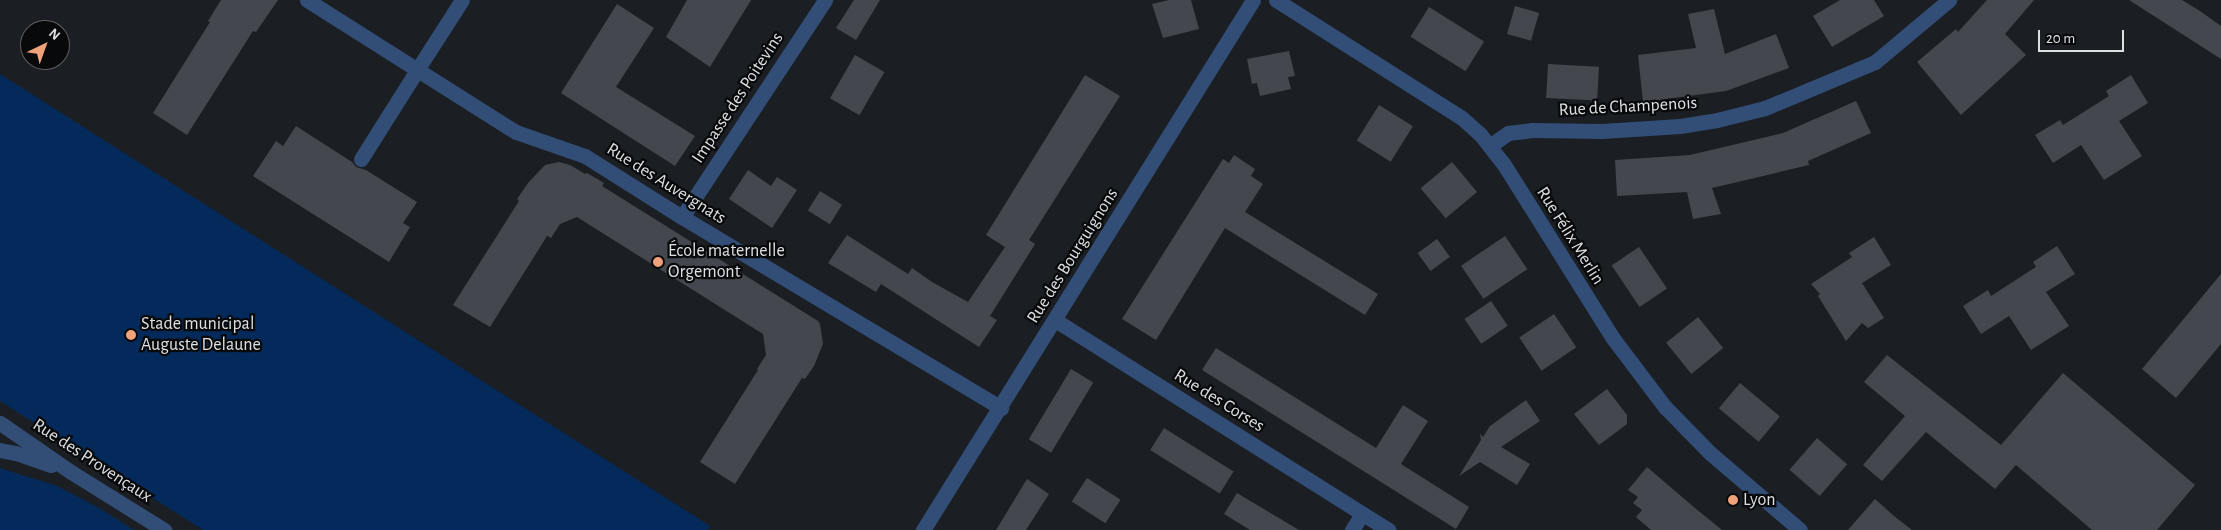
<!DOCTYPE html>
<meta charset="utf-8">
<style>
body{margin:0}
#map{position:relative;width:2221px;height:530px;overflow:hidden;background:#1b1f24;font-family:"Alegreya Sans",sans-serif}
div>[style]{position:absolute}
.green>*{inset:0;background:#042a5c}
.building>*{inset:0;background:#44484e;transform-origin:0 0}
.service>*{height:15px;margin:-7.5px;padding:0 7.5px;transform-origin:7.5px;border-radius:7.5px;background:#324e77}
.minor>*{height:15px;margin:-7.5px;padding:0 7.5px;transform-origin:7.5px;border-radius:7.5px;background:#324e77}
.dots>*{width:14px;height:14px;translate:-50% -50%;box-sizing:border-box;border:2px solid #07090b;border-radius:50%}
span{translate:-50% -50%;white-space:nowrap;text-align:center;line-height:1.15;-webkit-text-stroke:4.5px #07090b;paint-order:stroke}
.street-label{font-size:18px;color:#dde0e3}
.poi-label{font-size:18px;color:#dde0e3}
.left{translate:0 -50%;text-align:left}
.north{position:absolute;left:20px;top:20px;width:50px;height:50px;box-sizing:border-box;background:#07090b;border:1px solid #5d5f61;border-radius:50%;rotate:42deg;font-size:14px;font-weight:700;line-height:20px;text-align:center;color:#dde0e3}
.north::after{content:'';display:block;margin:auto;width:18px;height:22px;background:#f0a27a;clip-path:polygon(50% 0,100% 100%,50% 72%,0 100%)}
.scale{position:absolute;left:2038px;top:30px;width:86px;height:22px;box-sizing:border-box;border:2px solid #dde0e3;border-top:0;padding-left:6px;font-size:15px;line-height:18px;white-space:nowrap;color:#dde0e3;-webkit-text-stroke:4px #07090b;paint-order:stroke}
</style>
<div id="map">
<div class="green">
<i style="clip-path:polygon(0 74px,710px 526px,708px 530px,203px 530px,0 401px)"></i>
<i style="clip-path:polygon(0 468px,57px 486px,99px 508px,134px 530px,0 530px)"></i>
</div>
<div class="building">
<i style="clip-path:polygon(221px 0,278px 0,256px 32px,253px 31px,187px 135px,153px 113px,210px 22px,208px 21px)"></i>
<i style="clip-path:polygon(687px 0,751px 0,710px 67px,666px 37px)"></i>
<i style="clip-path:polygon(854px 0,880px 0,856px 40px,836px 28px)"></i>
<i style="clip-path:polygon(1169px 0,1191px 0,1199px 29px,1163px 38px,1152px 4px)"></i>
<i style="clip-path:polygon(1840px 0,1874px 0,1884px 16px,1832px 47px,1813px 16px)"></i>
<i style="clip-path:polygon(1987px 0,2034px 0,2005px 34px,2026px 55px,1961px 115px,1917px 62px,1956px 29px,1958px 32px)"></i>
<i style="clip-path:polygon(2129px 0,2182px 0,2200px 11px,2221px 26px,2221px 59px)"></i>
<i style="clip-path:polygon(617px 4px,654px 28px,616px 87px,695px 136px,675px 166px,561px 93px)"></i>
<i style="left:1515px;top:6px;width:25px;height:29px;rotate:16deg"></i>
<i style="left:1429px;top:7px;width:65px;height:35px;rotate:32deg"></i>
<i style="clip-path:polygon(1714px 9px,1725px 54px,1776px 34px,1789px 68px,1726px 91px,1643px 102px,1638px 55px,1696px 48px,1688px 14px)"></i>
<i style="clip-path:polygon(1289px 51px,1295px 76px,1288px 77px,1291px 89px,1260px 96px,1257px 83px,1252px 84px,1247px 59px)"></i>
<i style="left:855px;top:55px;width:34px;height:50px;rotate:30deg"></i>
<i style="left:1548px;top:64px;width:51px;height:34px;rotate:3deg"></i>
<i style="clip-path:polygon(1085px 75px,1120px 96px,1029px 240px,1035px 244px,990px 316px,997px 320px,979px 347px,881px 284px,876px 292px,828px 263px,847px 235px,908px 274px,912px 268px,932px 282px,968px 302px,1005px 247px,986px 235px)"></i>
<i style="clip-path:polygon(2131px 75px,2148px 103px,2119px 121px,2142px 156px,2104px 180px,2081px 145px,2053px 163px,2035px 135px,2060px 120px,2063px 125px,2109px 96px,2106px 91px)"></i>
<i style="clip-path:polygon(1856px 101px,1871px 133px,1808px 161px,1809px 165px,1712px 188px,1721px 214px,1693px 219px,1687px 192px,1617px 196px,1615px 160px,1690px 155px,1783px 133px)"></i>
<i style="left:1379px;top:105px;width:40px;height:42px;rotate:32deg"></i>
<i style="clip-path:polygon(296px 126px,352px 162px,356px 167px,366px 170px,417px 202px,403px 223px,410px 227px,389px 262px,253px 176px,276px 141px,283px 146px)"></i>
<i style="clip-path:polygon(1234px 155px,1255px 169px,1251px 176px,1263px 184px,1245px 212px,1378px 294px,1365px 315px,1225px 228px,1156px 340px,1122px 319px,1223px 159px,1229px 163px)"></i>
<i style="clip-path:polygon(559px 162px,570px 165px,585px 174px,587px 173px,604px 183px,602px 186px,818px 321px,820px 324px,823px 344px,814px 366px,805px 379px,802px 378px,735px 484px,700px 462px,758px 370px,757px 369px,766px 355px,763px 334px,577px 217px,560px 224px,551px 238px,547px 236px,490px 327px,453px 305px,519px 201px,517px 199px,528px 183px,545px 165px)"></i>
<i style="left:1452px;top:162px;width:39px;height:41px;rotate:50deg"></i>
<i style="clip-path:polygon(748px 170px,771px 186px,777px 177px,797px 190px,772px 228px,729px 199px)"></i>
<i style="left:820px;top:191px;width:26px;height:23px;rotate:32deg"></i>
<i style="left:1505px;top:236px;width:40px;height:53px;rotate:56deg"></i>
<i style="clip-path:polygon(1874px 237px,1891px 265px,1862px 283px,1884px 318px,1868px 328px,1862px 323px,1846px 341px,1818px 296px,1820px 294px,1811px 284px,1852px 257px,1849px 253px)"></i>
<i style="left:1437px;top:239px;width:22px;height:24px;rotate:54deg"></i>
<i style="clip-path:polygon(2057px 246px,2075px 274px,2046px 292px,2069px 326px,2031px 350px,2009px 316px,1981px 334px,1963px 306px,1988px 290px,1991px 296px,2036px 267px,2033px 262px)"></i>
<i style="left:1639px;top:247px;width:50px;height:33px;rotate:56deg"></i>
<i style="clip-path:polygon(2221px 274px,2221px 344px,2176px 398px,2142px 369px)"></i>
<i style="left:1491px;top:301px;width:30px;height:32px;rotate:56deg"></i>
<i style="left:1554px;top:314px;width:40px;height:42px;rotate:56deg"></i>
<i style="left:1698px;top:317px;width:40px;height:41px;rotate:51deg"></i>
<i style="clip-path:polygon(1216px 348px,1376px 448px,1403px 405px,1428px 421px,1401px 464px,1469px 507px,1456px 529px,1202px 370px)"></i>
<i style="clip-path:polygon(1887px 355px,2001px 445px,2063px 373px,2195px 485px,2157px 530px,2092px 530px,2016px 465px,1995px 489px,1926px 432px,1882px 481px,1863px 465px,1905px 416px,1864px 382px)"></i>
<i style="left:1071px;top:369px;width:26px;height:82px;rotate:31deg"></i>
<i style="left:1740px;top:383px;width:52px;height:33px;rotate:40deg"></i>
<i style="clip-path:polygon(1607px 389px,1627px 415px,1627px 424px,1599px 445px,1574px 414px)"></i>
<i style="clip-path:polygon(1526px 400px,1540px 421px,1501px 447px,1530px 464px,1517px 485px,1480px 462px,1459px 476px,1481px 440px,1480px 434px,1483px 437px,1490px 426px)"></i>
<i style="left:1164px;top:428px;width:82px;height:26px;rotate:32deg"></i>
<i style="left:1817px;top:438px;width:40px;height:42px;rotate:41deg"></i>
<i style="clip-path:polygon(1647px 467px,1695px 508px,1722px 530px,1651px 530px,1636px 517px,1642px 510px,1633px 503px,1638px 497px,1628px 490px)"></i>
<i style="left:1087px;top:478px;width:40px;height:28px;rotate:33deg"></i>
<i style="clip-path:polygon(1027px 479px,1049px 494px,1026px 530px,996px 530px)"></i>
<i style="clip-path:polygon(1237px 493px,1299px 530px,1250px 530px,1224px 514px)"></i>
<i style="clip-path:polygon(1875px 499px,1894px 516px,1912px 530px,1848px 530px)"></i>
</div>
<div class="service">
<i style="left:361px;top:159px;width:105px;rotate:-57.8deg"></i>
</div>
<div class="minor">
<i style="left:307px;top:0;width:247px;rotate:32.3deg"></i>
<i style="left:516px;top:132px;width:73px;rotate:19.2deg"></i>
<i style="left:585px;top:156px;width:115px;rotate:32.2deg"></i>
<i style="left:682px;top:217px;width:372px;rotate:30.9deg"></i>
<i style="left:1276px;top:0;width:220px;rotate:32.4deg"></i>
<i style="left:1462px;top:118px;width:24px;rotate:42deg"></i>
<i style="left:1480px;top:134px;width:37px;rotate:52deg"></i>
<i style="left:1503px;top:163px;width:205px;rotate:57.9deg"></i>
<i style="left:1612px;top:337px;width:88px;rotate:52.9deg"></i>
<i style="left:1665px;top:407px;width:64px;rotate:45.6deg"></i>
<i style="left:1710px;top:453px;width:118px;rotate:40.5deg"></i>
<i style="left:417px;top:70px;width:83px;rotate:-57.3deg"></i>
<i style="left:1491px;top:145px;width:21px;rotate:-35deg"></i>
<i style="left:1508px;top:133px;width:24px;rotate:-7deg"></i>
<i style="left:1532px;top:130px;width:70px;rotate:0.8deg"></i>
<i style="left:1602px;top:131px;width:78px;rotate:-3.7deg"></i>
<i style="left:1680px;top:126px;width:37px;rotate:-9deg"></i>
<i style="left:1717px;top:120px;width:49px;rotate:-14deg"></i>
<i style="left:1765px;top:108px;width:119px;rotate:-22.7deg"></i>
<i style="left:1875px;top:62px;width:97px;rotate:-40deg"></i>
<i style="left:682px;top:217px;width:260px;rotate:-56.6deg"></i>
<i style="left:1055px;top:320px;width:394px;rotate:32.2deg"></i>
<i style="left:0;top:423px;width:86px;rotate:34.6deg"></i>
<i style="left:71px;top:472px;width:110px;rotate:31.9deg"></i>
<i style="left:0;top:450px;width:16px;rotate:11deg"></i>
<i style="left:16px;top:453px;width:37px;rotate:19deg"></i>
<i style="left:923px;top:530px;width:624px;rotate:-58.09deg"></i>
<i style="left:1352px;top:530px;width:19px;rotate:-58deg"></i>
</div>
<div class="dots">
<i style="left:658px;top:262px;background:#f0a27a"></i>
<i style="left:131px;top:335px;background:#f0a27a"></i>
<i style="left:1733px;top:500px;background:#f0a27a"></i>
</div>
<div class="street-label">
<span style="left:738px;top:98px;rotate:-57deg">Impasse des Poitevins</span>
<span style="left:1628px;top:107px;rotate:-3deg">Rue de Champenois</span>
<span style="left:666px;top:184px;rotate:32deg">Rue des Auvergnats</span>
<span style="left:1570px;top:236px;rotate:58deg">Rue Félix Merlin</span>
<span style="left:1073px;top:256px;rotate:-58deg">Rue des Bourguignons</span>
<span style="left:1219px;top:401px;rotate:32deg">Rue des Corses</span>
<span style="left:92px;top:461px;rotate:33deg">Rue des Provençaux</span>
</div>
<div class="poi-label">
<span class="left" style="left:668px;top:262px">École maternelle<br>Orgemont</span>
<span class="left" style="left:141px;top:335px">Stade municipal<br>Auguste Delaune</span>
<span class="left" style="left:1743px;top:500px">Lyon</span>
</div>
<div class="north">N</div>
<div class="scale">20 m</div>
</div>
